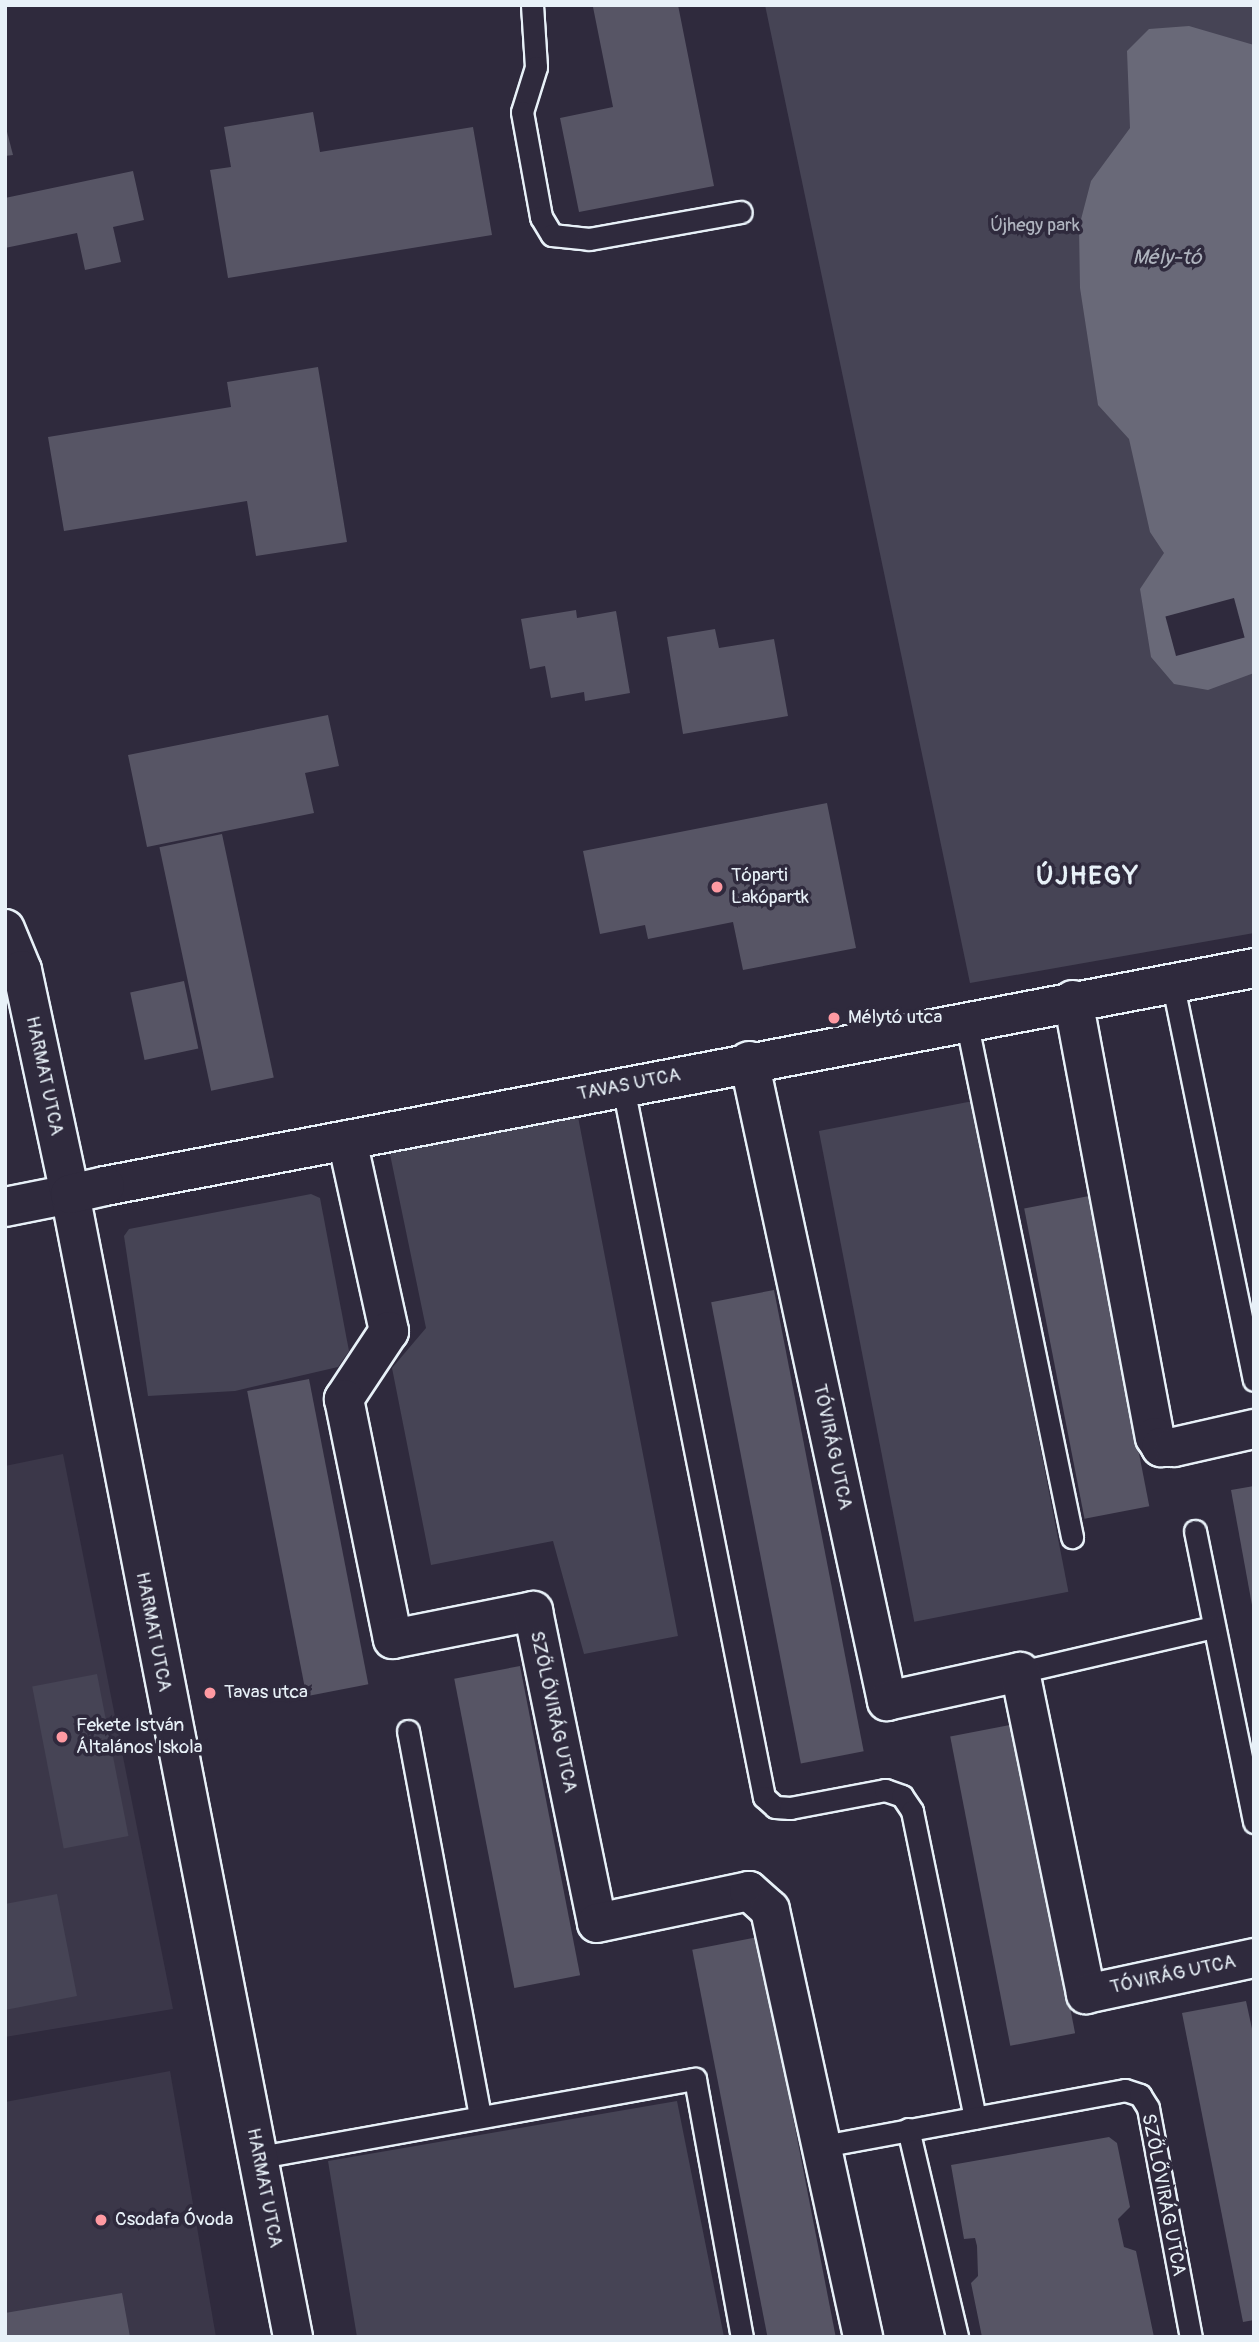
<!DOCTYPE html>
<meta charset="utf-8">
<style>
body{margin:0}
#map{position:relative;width:1259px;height:2342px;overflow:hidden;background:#2f2a3d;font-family:Pangolin,sans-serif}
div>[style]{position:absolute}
.built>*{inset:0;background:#3b3749}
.green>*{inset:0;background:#464455;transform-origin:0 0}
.water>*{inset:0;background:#696978}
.pier>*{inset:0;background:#2f2a3d;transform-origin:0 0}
.building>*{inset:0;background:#575565;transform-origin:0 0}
.roads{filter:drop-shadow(2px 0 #e8f1f8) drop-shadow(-2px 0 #e8f1f8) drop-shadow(0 2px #e8f1f8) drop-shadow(0 -2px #e8f1f8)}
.service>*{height:21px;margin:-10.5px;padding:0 10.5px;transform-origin:10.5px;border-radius:10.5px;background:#2f2a3d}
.minor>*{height:38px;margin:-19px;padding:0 19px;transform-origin:19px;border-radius:19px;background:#2f2a3d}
.tertiary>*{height:38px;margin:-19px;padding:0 19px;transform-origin:19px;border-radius:19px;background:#2f2a3d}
.dots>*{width:19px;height:19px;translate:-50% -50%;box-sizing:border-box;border:4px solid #2f2a3d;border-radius:50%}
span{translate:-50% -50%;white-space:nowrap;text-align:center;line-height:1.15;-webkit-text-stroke:7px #2f2a3d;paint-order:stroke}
.park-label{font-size:19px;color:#afb4bf}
.poi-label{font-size:19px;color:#e8f1f8}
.left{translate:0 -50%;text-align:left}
.street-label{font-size:19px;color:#e8f1f8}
.water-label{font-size:21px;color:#afb4be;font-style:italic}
.district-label{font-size:26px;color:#e8f1f8;font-weight:700;letter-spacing:2px}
.frame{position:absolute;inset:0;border:7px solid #e8f1f8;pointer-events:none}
</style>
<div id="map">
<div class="built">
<i style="clip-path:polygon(63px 1454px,173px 2009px,5px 2037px,5px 1466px)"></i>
<i style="clip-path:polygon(170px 2071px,216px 2337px,5px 2337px,5px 2102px)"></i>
</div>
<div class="green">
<i style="clip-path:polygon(765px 5px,1254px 5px,1254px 933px,970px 983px)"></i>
<i style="clip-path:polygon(574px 1096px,678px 1636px,584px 1654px,553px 1541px,431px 1565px,392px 1368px,426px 1328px,386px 1135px)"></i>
<i style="left:973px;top:1101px;width:500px;height:157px;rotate:79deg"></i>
<i style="clip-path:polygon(311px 1194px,320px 1198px,349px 1351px,338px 1367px,235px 1391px,148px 1396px,124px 1236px,129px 1229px)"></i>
<i style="left:97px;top:1674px;width:165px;height:66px;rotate:79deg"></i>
<i style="clip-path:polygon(57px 1894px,77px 1996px,5px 2010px,5px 1904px)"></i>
<i style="clip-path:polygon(677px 2101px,724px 2337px,357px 2337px,328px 2161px)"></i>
</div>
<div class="water">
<i style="clip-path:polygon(1189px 26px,1254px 45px,1254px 673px,1208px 690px,1174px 684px,1151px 657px,1140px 589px,1164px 553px,1150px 532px,1129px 439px,1098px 405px,1080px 288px,1079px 227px,1091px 181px,1130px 128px,1127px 51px,1149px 29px)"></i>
</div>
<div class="pier">
<i style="left:1234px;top:598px;width:41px;height:71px;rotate:75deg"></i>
</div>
<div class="building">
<i style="clip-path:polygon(678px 5px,714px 186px,579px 212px,560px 118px,613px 107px,593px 7px)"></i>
<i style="clip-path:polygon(313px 112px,320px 152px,473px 127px,492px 235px,228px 278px,210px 170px,231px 167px,224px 127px)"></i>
<i style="clip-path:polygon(5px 124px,13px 155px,5px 156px)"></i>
<i style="clip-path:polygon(133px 171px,144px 220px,113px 227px,121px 262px,85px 270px,77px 233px,5px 248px,5px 198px)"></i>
<i style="clip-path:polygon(318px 367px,347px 542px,256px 556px,247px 501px,64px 531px,48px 437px,231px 407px,227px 382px)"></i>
<i style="clip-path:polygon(576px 610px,577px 618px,616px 611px,630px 693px,585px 701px,584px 692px,551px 698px,545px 666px,530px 669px,521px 619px)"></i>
<i style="clip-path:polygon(715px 629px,719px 648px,774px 639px,788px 716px,683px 734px,667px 637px)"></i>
<i style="clip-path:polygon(328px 715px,339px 766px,305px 773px,314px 813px,147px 847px,128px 755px)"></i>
<i style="clip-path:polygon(827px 803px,856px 948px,743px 970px,733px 922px,648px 939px,645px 925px,600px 934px,583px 851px)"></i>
<i style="left:222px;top:834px;width:249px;height:64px;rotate:78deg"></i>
<i style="left:184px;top:981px;width:69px;height:55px;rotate:78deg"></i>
<i style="left:1089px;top:1196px;width:316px;height:66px;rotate:79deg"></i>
<i style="left:774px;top:1290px;width:470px;height:64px;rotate:79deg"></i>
<i style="left:309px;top:1379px;width:311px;height:63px;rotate:79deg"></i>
<i style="clip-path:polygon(1254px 1486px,1254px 1605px,1252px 1605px,1231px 1490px)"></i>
<i style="left:520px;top:1666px;width:315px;height:67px;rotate:79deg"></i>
<i style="left:1015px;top:1724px;width:315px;height:66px;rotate:79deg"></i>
<i style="left:758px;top:1937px;width:407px;height:67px;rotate:79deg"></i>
<i style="clip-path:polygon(1246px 2001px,1254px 2038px,1254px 2320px,1243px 2322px,1182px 2013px)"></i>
<i style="clip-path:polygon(1109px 2137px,1117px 2143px,1130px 2207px,1118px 2219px,1124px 2247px,1136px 2251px,1154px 2337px,982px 2337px,971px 2283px,978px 2276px,977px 2246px,975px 2238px,964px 2239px,951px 2165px)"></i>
<i style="clip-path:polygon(122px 2293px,130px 2337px,5px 2337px,5px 2313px)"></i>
</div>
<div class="roads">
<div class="service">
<i style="left:532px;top:5px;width:62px;rotate:86.3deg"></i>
<i style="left:536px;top:67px;width:47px;rotate:107.3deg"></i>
<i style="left:522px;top:112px;width:107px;rotate:79.7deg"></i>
<i style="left:541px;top:217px;width:21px;rotate:59deg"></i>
<i style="left:552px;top:235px;width:37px;rotate:6deg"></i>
<i style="left:589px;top:239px;width:154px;rotate:-10.1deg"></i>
<i style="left:1172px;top:981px;width:407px;rotate:78.4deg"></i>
<i style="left:966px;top:1020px;width:528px;rotate:78.41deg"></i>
<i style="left:623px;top:1087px;width:724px;rotate:78.77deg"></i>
<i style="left:764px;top:1797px;width:15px;rotate:42deg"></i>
<i style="left:775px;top:1807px;width:15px;rotate:4deg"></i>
<i style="left:790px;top:1808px;width:97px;rotate:-10.7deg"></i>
<i style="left:885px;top:1790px;width:18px;rotate:19deg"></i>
<i style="left:902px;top:1796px;width:18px;rotate:56deg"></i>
<i style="left:912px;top:1811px;width:313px;rotate:78.4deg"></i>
<i style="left:1195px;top:1531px;width:297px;rotate:78.5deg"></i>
<i style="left:1020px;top:1672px;width:199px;rotate:-13.1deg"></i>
<i style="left:408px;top:1731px;width:392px;rotate:79.4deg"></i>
<i style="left:908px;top:2129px;width:214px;rotate:76.7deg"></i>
<i style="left:823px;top:2146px;width:307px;rotate:-10.5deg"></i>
<i style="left:1125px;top:2090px;width:16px;rotate:18deg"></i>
<i style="left:1140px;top:2095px;width:15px;rotate:58deg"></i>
<i style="left:1148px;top:2108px;width:233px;rotate:79.4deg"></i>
<i style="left:260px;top:2157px;width:442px;rotate:-10.2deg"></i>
<i style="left:695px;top:2079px;width:262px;rotate:79.7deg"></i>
</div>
<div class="minor">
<i style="left:1073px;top:1000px;width:445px;rotate:79.4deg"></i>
<i style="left:1155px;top:1437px;width:12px;rotate:59deg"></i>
<i style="left:1161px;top:1447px;width:13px"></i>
<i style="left:1174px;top:1447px;width:82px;rotate:-12.7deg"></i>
<i style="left:749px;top:1061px;width:655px;rotate:77.83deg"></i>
<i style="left:887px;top:1701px;width:136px;rotate:-12.3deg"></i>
<i style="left:1020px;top:1672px;width:329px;rotate:78.4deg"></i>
<i style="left:1086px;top:1994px;width:172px;rotate:-12.1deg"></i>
<i style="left:347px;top:1140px;width:196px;rotate:77.6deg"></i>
<i style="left:389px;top:1331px;width:82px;rotate:123.5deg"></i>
<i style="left:344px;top:1399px;width:245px;rotate:78.5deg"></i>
<i style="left:393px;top:1639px;width:143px;rotate:-11.3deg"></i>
<i style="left:533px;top:1611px;width:318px;rotate:78.4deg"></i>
<i style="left:597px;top:1923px;width:155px;rotate:-11.9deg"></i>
<i style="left:749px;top:1891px;width:28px;rotate:42deg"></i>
<i style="left:770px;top:1910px;width:437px;rotate:77.7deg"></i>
<i style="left:105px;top:1186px;width:1169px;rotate:-10.74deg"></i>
<i style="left:5px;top:1207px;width:66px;rotate:-11.3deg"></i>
</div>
<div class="tertiary">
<i style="left:5px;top:929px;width:44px;rotate:67.5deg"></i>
<i style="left:22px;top:970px;width:229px;rotate:77.9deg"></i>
<i style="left:70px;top:1194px;width:1165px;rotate:78.96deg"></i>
<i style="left:70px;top:1194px;width:36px;rotate:-13deg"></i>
</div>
</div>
<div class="dots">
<i style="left:717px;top:887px;background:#ff9aa2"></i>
<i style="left:834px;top:1018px;background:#ff9aa2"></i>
<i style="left:210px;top:1693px;background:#ff9aa2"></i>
<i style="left:62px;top:1737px;background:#ff9aa2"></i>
<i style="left:101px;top:2220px;background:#ff9aa2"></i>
</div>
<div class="park-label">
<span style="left:1035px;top:226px">Újhegy park</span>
</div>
<div class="poi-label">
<span class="left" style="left:731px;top:887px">Tóparti<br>Lakópartk</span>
<span class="left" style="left:848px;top:1018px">Mélytó utca</span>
<span class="left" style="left:224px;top:1693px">Tavas utca</span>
<span class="left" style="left:76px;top:1737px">Fekete István<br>Általános Iskola</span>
<span class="left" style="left:115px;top:2220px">Csodafa Óvoda</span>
</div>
<div class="street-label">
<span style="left:44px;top:1076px;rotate:78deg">HARMAT UTCA</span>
<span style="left:629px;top:1085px;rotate:-11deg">TAVAS UTCA</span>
<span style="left:832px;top:1447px;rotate:78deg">TÓVIRÁG UTCA</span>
<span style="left:153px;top:1632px;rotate:79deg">HARMAT UTCA</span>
<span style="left:553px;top:1712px;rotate:78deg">SZŐLŐVIRÁG UTCA</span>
<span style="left:1173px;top:1975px;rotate:-12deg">TÓVIRÁG UTCA</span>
<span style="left:264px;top:2188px;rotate:79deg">HARMAT UTCA</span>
<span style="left:1163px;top:2195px;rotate:79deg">SZŐLŐVIRÁG UTCA</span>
</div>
<div class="water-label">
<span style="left:1167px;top:258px">Mély-tó</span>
</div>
<div class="district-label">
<span style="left:1088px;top:877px">ÚJHEGY</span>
</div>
<div class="frame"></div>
</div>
